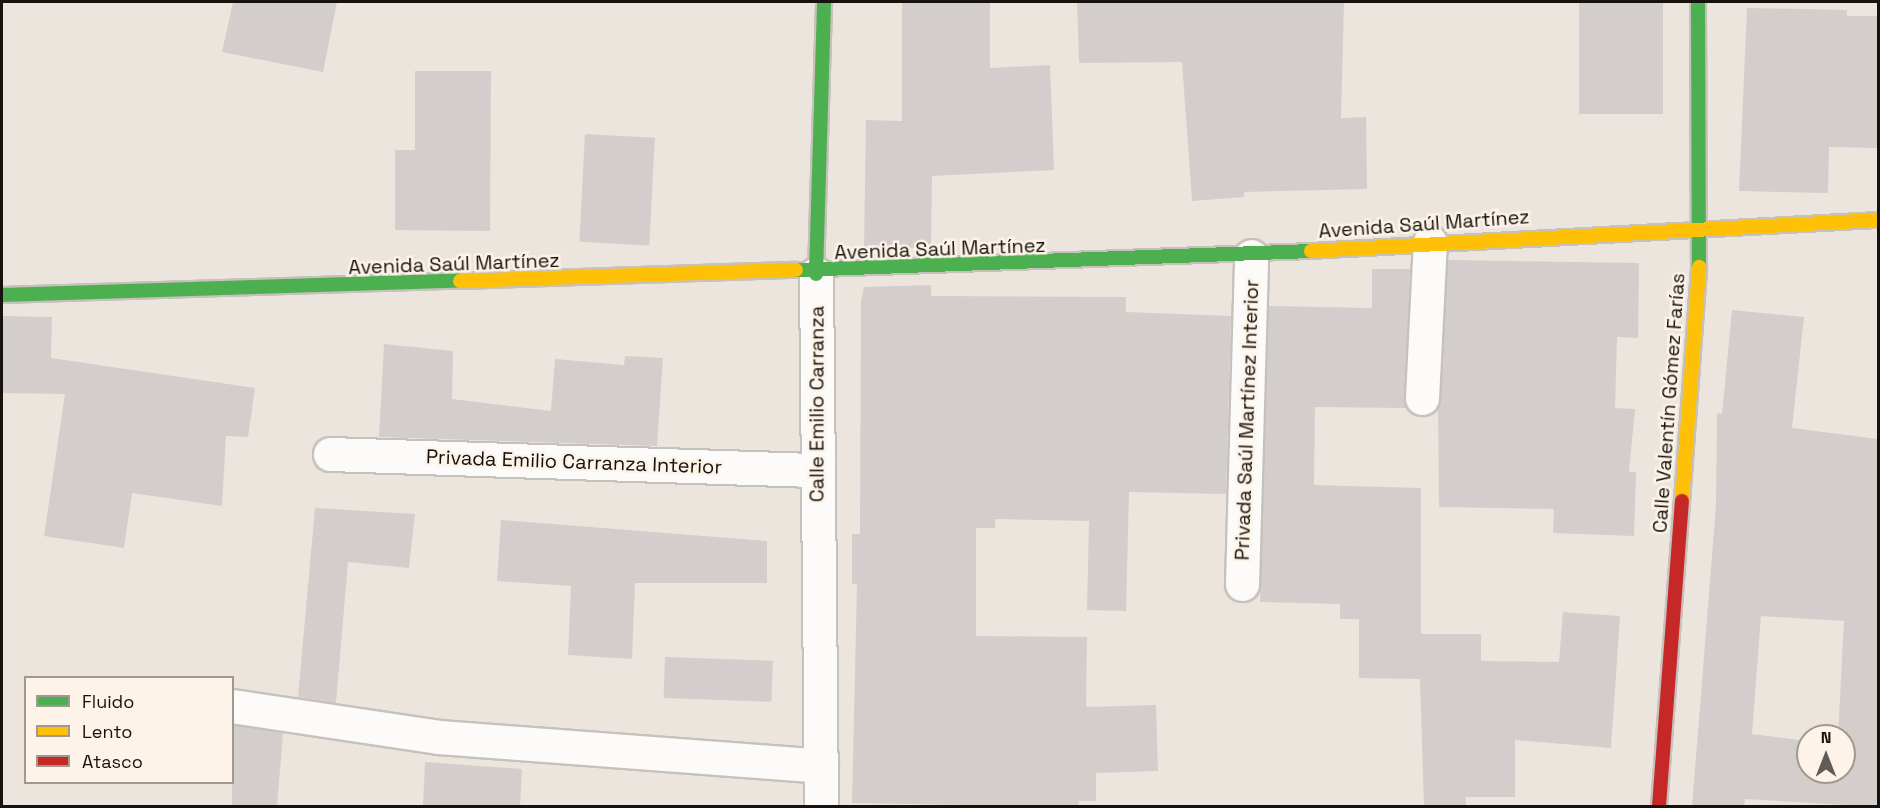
<!DOCTYPE html>
<meta charset="utf-8">
<style>
body{margin:0}
#map{position:relative;width:1880px;height:808px;overflow:hidden;background:#ece5de;font-family:"Space Grotesk",sans-serif}
div>[style]{position:absolute}
.building>*{inset:0;background:#d3cdcc;transform-origin:0 0}
.roads{filter:drop-shadow(2px 0 #c7c1bc) drop-shadow(-2px 0 #c7c1bc) drop-shadow(0 2px #c7c1bc) drop-shadow(0 -2px #c7c1bc)}
.street>*{height:33px;margin:-16.5px;padding:0 16.5px;transform-origin:16.5px;border-radius:16.5px;background:#fcfbfa}
.fast>*{height:14px;margin:-7px;padding:0 7px;transform-origin:7px;border-radius:7px;background:#4caf50}
.slow>*{height:14px;margin:-7px;padding:0 7px;transform-origin:7px;border-radius:7px;background:#ffc107}
.jam>*{height:14px;margin:-7px;padding:0 7px;transform-origin:7px;border-radius:7px;background:#c62828}
span{translate:-50% -50%;white-space:nowrap;text-align:center;line-height:1.15;-webkit-text-stroke:5px #fdf3e8;paint-order:stroke}
.street-label{font-size:20px;color:#16120d}
.frame{position:absolute;inset:0;border:3px solid #16120d;pointer-events:none}
.legend{position:absolute;left:24px;top:676px;width:210px;height:108px;box-sizing:border-box;background:#fdf3e8;border:2px solid #a19990;margin:0;padding:8px 10px;list-style:none;font-size:18px;color:#16120d}
.legend li{display:flex;align-items:center;gap:12px;height:30px}
.legend b{width:30px;border:2px solid #a19990}
.north{position:absolute;left:1796px;top:724px;width:60px;height:60px;box-sizing:border-box;background:#fdf3e8;border:2px solid #a19990;border-radius:50%;rotate:0deg;font-size:16px;font-weight:700;line-height:24px;text-align:center;color:#16120d}
.north::after{content:'';display:block;margin:auto;width:21px;height:27px;background:#615c56;clip-path:polygon(50% 0,100% 100%,50% 72%,0 100%)}
</style>
<div id="map">
<div class="building">
<i style="clip-path:polygon(233px 2px,337px 2px,323px 72px,222px 52px)"></i>
<i style="clip-path:polygon(902px 2px,990px 2px,990px 68px,1050px 65px,1054px 170px,932px 176px,931px 247px,864px 249px,866px 120px,902px 121px)"></i>
<i style="clip-path:polygon(1077px 2px,1344px 2px,1341px 118px,1366px 117px,1367px 189px,1244px 192px,1244px 197px,1192px 201px,1182px 62px,1079px 63px)"></i>
<i style="left:1579px;top:2px;width:84px;height:112px"></i>
<i style="clip-path:polygon(1747px 8px,1847px 10px,1847px 16px,1878px 16px,1878px 148px,1829px 147px,1828px 193px,1739px 191px)"></i>
<i style="clip-path:polygon(415px 71px,491px 71px,490px 231px,395px 230px,395px 150px,415px 150px)"></i>
<i style="left:585px;top:134px;width:70px;height:108px;rotate:3deg"></i>
<i style="clip-path:polygon(1448px 260px,1639px 263px,1638px 338px,1617px 337px,1615px 408px,1635px 409px,1629px 472px,1636px 472px,1634px 536px,1553px 533px,1554px 509px,1439px 507px,1438px 408px)"></i>
<i style="clip-path:polygon(1372px 269px,1410px 269px,1406px 408px,1315px 407px,1314px 485px,1421px 488px,1421px 634px,1481px 634px,1481px 661px,1559px 662px,1563px 612px,1620px 616px,1611px 748px,1515px 740px,1515px 797px,1466px 797px,1466px 807px,1424px 807px,1420px 679px,1359px 678px,1359px 619px,1340px 619px,1340px 604px,1260px 602px,1268px 306px,1372px 308px)"></i>
<i style="clip-path:polygon(931px 285px,931px 296px,1126px 297px,1126px 312px,1231px 316px,1226px 494px,1129px 492px,1126px 611px,1087px 610px,1089px 521px,995px 519px,995px 528px,976px 528px,976px 636px,1087px 637px,1086px 707px,1156px 705px,1158px 771px,1096px 773px,1096px 801px,1079px 801px,1078px 807px,852px 803px,857px 584px,852px 584px,852px 534px,860px 534px,861px 302px,864px 287px)"></i>
<i style="clip-path:polygon(evenodd,1732px 310px,1804px 317px,1792px 428px,1878px 439px,1878px 807px,1745px 799px,1744px 807px,1692px 807px,1716px 506px,1717px 413px,1722px 414px,1732px 310px,1761px 616px,1844px 621px,1838px 736px,1844px 736px,1844px 772px,1808px 772px,1808px 741px,1752px 734px,1761px 616px)"></i>
<i style="clip-path:polygon(2px 316px,52px 317px,51px 358px,255px 388px,248px 437px,226px 436px,222px 506px,132px 493px,124px 548px,44px 536px,65px 394px,2px 393px)"></i>
<i style="clip-path:polygon(384px 344px,453px 351px,452px 399px,551px 411px,555px 359px,624px 365px,625px 356px,663px 358px,657px 446px,379px 437px)"></i>
<i style="clip-path:polygon(315px 508px,415px 514px,409px 568px,348px 562px,336px 703px,298px 697px)"></i>
<i style="clip-path:polygon(501px 520px,767px 541px,767px 583px,635px 583px,632px 659px,568px 655px,571px 586px,497px 581px)"></i>
<i style="left:665px;top:657px;width:108px;height:41px;rotate:2deg"></i>
<i style="clip-path:polygon(232px 725px,283px 733px,277px 807px,232px 807px)"></i>
<i style="clip-path:polygon(425px 762px,522px 769px,520px 807px,423px 807px)"></i>
</div>
<div class="roads">
<div class="street">
<i style="left:816px;top:274px;width:532px;rotate:89.46deg"></i>
<i style="left:1422px;top:398px;width:156px;rotate:-87.1deg"></i>
<i style="left:330px;top:454px;width:488px;rotate:1.9deg"></i>
<i style="left:1242px;top:584px;width:328px;rotate:-88.4deg"></i>
<i style="left:232px;top:706px;width:209px;rotate:8.5deg"></i>
<i style="left:439px;top:737px;width:383px;rotate:4.3deg"></i>
</div>
<div class="fast">
<i style="left:1698px;top:2px;width:265px;rotate:89.8deg"></i>
<i style="left:796px;top:270px;width:515px;rotate:-2.11deg"></i>
<i style="left:816px;top:274px;width:272px;rotate:-88.3deg"></i>
<i style="left:2px;top:295px;width:458px;rotate:-1.8deg"></i>
</div>
<div class="slow">
<i style="left:1311px;top:251px;width:568px;rotate:-3.13deg"></i>
<i style="left:460px;top:281px;width:336px;rotate:-1.9deg"></i>
<i style="left:1682px;top:501px;width:235px;rotate:-85.8deg"></i>
</div>
<div class="jam">
<i style="left:1659px;top:806px;width:306px;rotate:-85.7deg"></i>
</div>
</div>
<div class="street-label">
<span style="left:1424px;top:224px;rotate:-4deg">Avenida Saúl Martínez</span>
<span style="left:940px;top:249px;rotate:-2deg">Avenida Saúl Martínez</span>
<span style="left:454px;top:264px;rotate:-2deg">Avenida Saúl Martínez</span>
<span style="left:1669px;top:403px;rotate:-86deg">Calle Valentín Gómez Farías</span>
<span style="left:817px;top:404px;rotate:-90deg">Calle Emilio Carranza</span>
<span style="left:1247px;top:420px;rotate:-88deg">Privada Saúl Martínez Interior</span>
<span style="left:574px;top:462px;rotate:2deg">Privada Emilio Carranza Interior</span>
</div>
<div class="frame"></div>
<ul class="legend">
<li><b style="height:8px;background:#4caf50"></b>Fluido</li>
<li><b style="height:8px;background:#ffc107"></b>Lento</li>
<li><b style="height:8px;background:#c62828"></b>Atasco</li>
</ul>
<div class="north">N</div>
</div>
